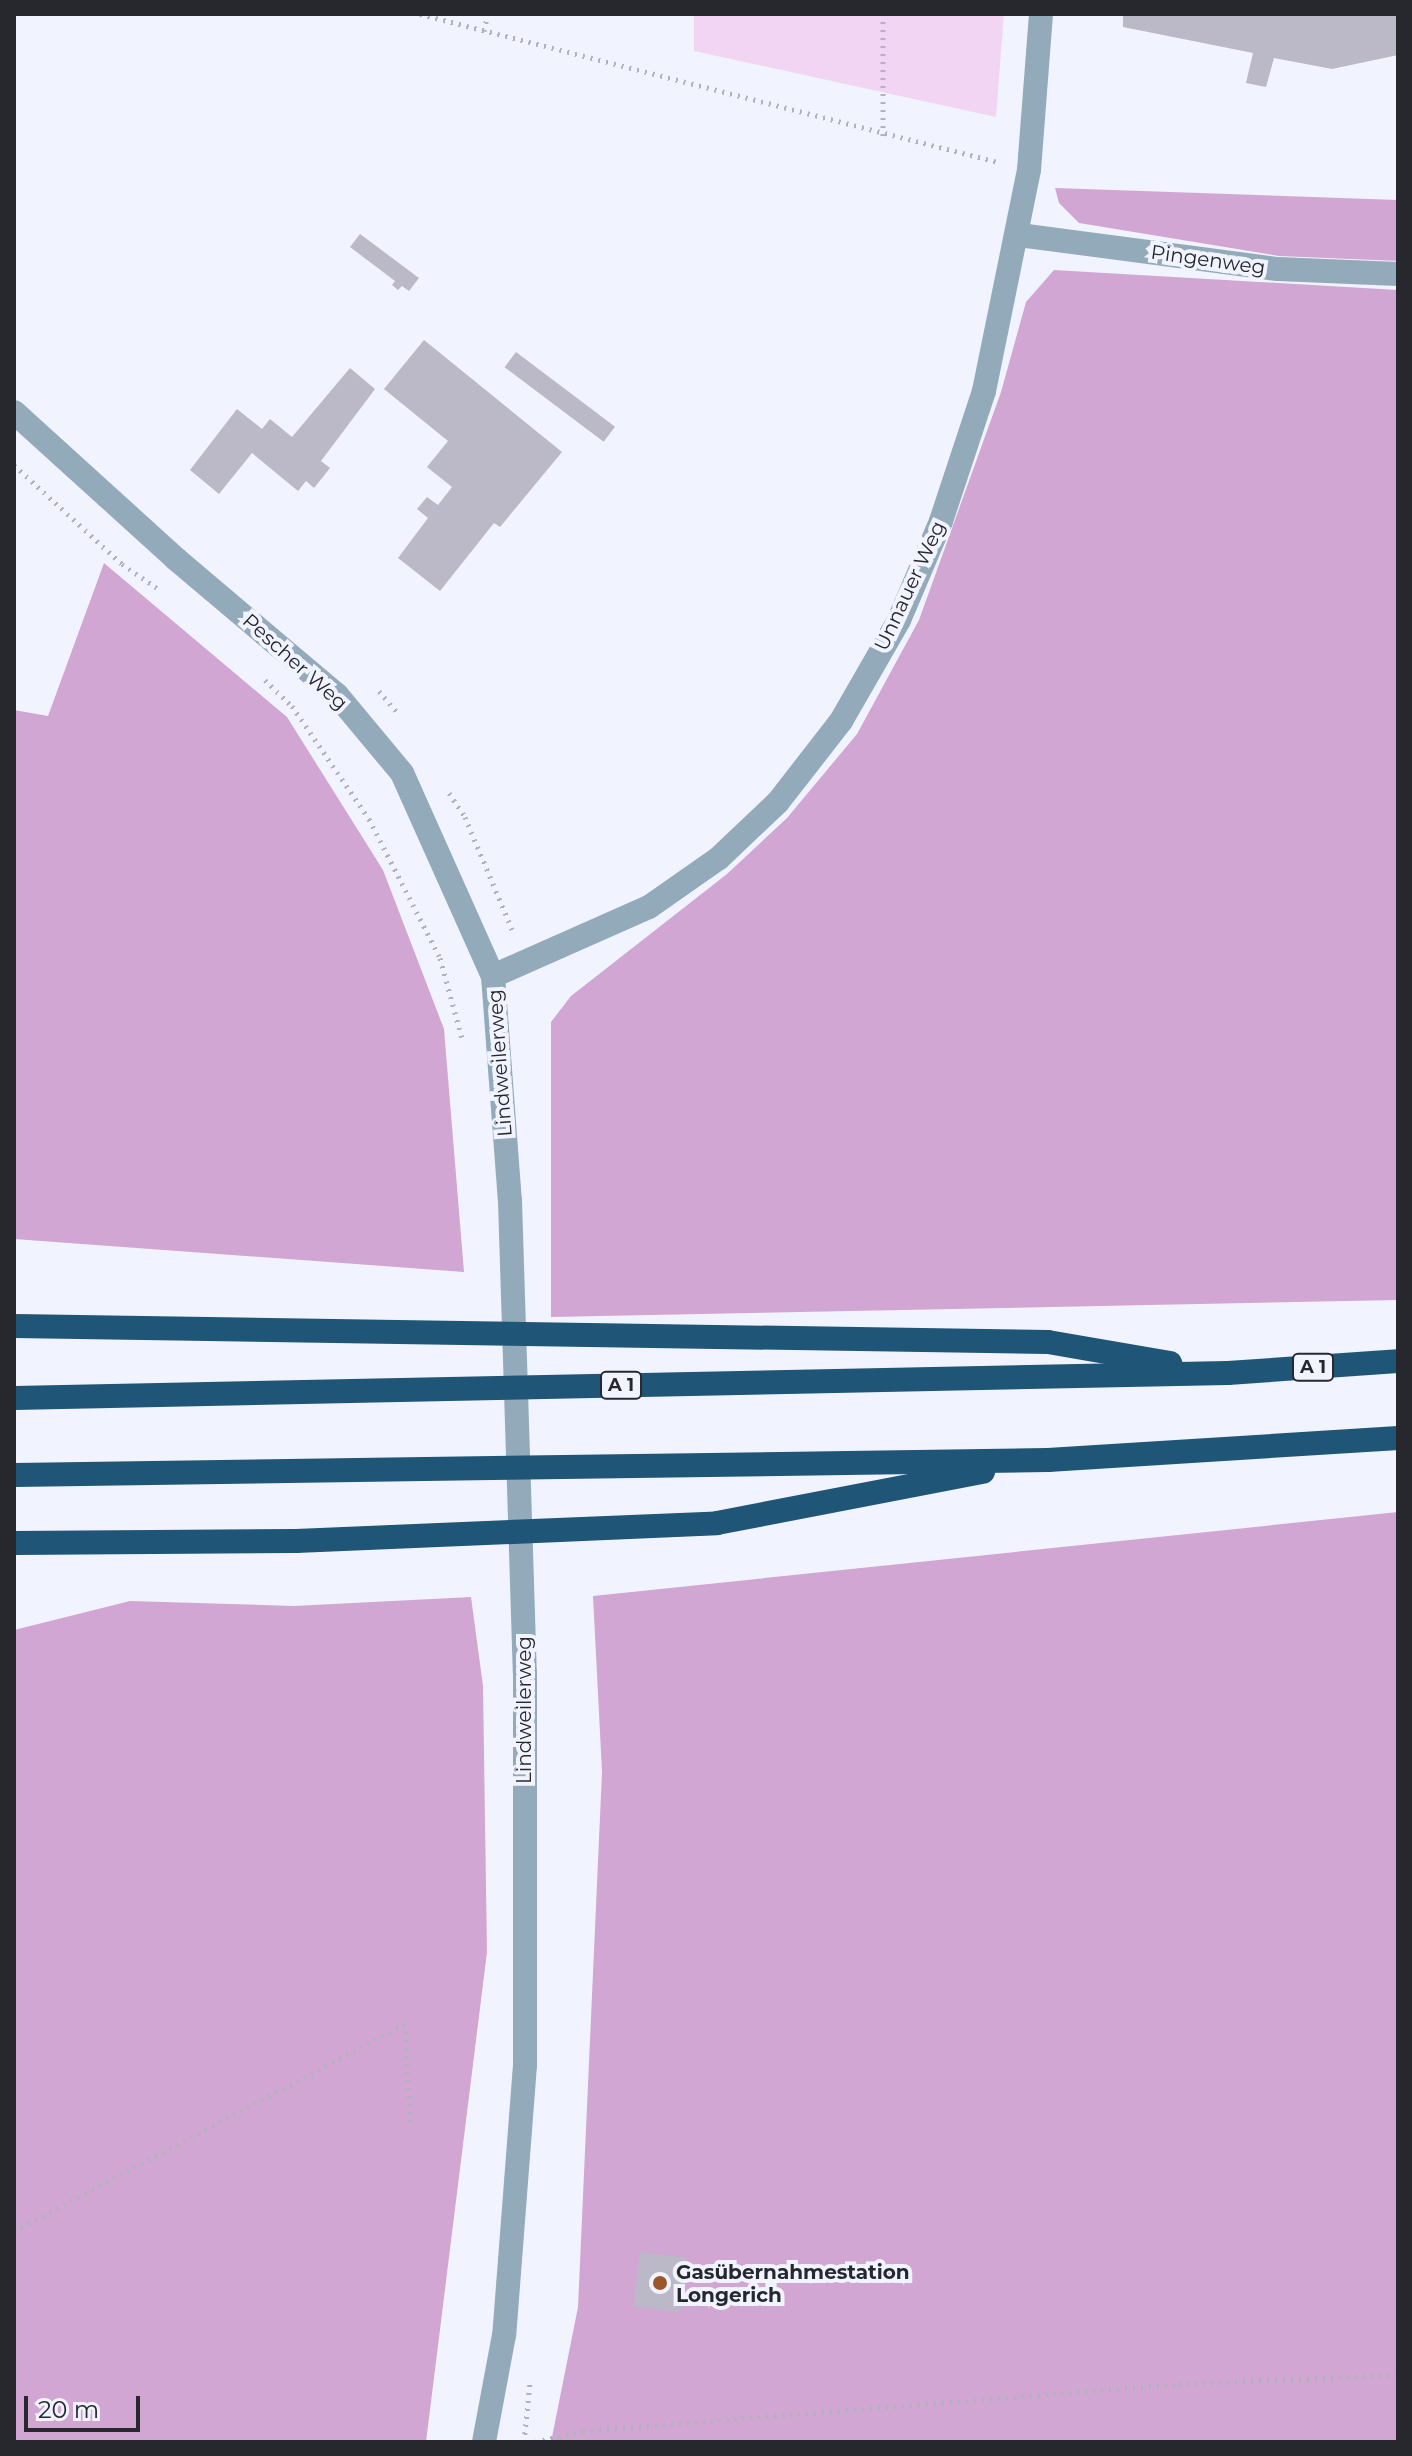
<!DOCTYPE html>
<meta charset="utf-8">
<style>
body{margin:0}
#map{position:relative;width:1412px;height:2456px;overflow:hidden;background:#f1f4fe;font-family:Montserrat,sans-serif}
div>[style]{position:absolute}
.green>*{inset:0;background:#f1d5f2}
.forest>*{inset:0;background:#d2a6d3}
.building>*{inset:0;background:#bbb8c7;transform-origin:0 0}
.path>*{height:5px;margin-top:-2.5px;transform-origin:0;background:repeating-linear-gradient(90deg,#b1b3bc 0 2px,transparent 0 8px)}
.minor>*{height:24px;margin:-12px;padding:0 12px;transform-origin:12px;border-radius:12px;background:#93aabb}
.highway>*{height:24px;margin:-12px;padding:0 12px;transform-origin:12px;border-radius:12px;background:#1f5577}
.dots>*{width:22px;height:22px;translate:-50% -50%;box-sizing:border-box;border:4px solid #f1f4fe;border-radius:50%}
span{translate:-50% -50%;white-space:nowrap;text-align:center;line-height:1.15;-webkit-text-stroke:8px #f1f4fe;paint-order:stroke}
.shield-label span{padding:2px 6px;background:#f1f4fe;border:2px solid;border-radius:6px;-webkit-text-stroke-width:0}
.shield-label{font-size:18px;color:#26282e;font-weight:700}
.street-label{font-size:20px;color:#26282e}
.poi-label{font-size:20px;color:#26282e;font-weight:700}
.left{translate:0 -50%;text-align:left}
.frame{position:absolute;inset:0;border:16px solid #26282e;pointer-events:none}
.scale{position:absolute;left:24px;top:2396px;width:116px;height:36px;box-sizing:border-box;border:4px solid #26282e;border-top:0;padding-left:10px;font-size:24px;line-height:28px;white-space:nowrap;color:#26282e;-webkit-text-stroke:6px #f1f4fe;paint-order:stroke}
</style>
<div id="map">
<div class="green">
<i style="clip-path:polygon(694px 14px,1004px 14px,996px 117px,694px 51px)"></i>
</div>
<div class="forest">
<i style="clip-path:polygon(1055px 188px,1398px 200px,1398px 261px,1279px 256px,1079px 223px,1059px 203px)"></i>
<i style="clip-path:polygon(1054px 270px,1398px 290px,1398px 1300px,551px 1317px,551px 1022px,571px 996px,727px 874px,787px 818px,857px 734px,919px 620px,1001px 392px,1026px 302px)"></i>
<i style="clip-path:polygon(104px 563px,287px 717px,383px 870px,444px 1029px,464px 1272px,14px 1239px,14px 710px,48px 716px)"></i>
<i style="clip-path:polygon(1398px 1512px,1398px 2442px,551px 2442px,578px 2307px,602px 1772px,593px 1596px)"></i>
<i style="clip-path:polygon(471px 1597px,483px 1686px,487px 1952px,426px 2442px,14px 2442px,14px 1630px,130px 1601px,294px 1606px)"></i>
</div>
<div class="building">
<i style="clip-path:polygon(1123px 14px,1398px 14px,1398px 55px,1332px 69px,1274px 58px,1266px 87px,1246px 83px,1253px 53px,1123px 27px)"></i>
<i style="clip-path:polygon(360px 234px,419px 278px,409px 291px,402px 286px,398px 290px,392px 285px,395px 281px,350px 247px)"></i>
<i style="clip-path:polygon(424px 340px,562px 452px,500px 527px,494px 523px,440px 591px,398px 558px,428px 518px,417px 509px,427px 497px,438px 505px,452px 487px,427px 467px,448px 441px,384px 389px)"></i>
<i style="left:516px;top:352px;width:124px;height:19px;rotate:37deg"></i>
<i style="clip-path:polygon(350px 368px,375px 389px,321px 461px,330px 468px,314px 488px,306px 481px,298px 491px,252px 453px,219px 494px,190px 470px,237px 409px,262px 429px,270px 419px,292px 437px)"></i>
<i style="left:640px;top:2252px;width:47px;height:55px;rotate:7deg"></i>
</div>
<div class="path">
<i style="left:420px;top:14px;width:597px;rotate:14.36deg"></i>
<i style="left:883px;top:14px;width:123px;rotate:90deg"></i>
<i style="left:484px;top:31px;width:17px;rotate:-77deg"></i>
<i style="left:14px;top:465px;width:147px;rotate:42.5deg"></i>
<i style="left:122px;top:564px;width:42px;rotate:34.4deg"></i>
<i style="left:265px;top:680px;width:37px;rotate:44deg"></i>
<i style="left:292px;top:706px;width:137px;rotate:55.7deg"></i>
<i style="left:369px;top:819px;width:156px;rotate:62.9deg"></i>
<i style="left:440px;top:958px;width:87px;rotate:74.7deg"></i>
<i style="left:379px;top:691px;width:30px;rotate:50deg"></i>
<i style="left:449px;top:793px;width:29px;rotate:56deg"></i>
<i style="left:465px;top:817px;width:125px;rotate:67.3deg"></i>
<i style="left:14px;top:2231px;width:442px;rotate:-27.9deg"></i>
<i style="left:405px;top:2024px;width:99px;rotate:87.1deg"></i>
<i style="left:524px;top:2442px;width:59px;rotate:-84.2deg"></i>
<i style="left:535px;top:2442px;width:49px;rotate:-12.9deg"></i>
<i style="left:583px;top:2431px;width:598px;rotate:-4.51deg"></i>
<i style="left:1179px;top:2384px;width:219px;rotate:-2.4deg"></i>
</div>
<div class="minor">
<i style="left:1019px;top:235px;width:261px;rotate:7.5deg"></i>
<i style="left:1278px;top:269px;width:120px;rotate:2.4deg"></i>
<i style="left:14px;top:412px;width:219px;rotate:42.2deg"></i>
<i style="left:176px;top:559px;width:211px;rotate:40.2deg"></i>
<i style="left:337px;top:695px;width:102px;rotate:50.2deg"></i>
<i style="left:402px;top:773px;width:222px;rotate:65.9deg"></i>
<i style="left:493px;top:976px;width:226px;rotate:85.7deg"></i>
<i style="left:510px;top:1201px;width:472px;rotate:88.2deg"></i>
<i style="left:525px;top:1673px;width:392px;rotate:90deg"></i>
<i style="left:525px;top:2065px;width:271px;rotate:94.4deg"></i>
<i style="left:504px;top:2335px;width:109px;rotate:100.6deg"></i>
<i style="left:493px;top:976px;width:171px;rotate:-23.9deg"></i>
<i style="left:649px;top:907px;width:85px;rotate:-35deg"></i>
<i style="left:719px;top:858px;width:81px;rotate:-43.5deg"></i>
<i style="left:778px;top:802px;width:103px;rotate:-52.1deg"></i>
<i style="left:841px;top:721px;width:116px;rotate:-60.1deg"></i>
<i style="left:899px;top:620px;width:108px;rotate:-67deg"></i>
<i style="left:941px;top:521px;width:137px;rotate:-71.7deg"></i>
<i style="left:984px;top:391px;width:226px;rotate:-78.5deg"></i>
<i style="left:1029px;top:170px;width:156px;rotate:-85.6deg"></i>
</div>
<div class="highway">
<i style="left:14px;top:1326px;width:1034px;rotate:0.89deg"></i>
<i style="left:1048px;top:1342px;width:124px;rotate:9.8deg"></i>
<i style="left:14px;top:1398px;width:1214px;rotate:-1.18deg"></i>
<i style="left:1228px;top:1373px;width:170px;rotate:-4deg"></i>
<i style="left:14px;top:1475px;width:1034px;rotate:-0.83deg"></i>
<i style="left:1048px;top:1460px;width:351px;rotate:-3.6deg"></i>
<i style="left:14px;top:1543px;width:282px;rotate:-0.4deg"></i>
<i style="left:296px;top:1541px;width:421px;rotate:-2.4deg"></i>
<i style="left:717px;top:1523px;width:271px;rotate:-10.9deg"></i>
</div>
<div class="dots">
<i style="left:660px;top:2283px;background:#9c562b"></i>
</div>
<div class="shield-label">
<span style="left:1313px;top:1367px">A 1</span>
<span style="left:621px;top:1385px">A 1</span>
</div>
<div class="street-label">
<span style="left:1208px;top:260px;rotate:8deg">Pingenweg</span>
<span style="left:910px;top:586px;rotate:-65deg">Unnauer Weg</span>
<span style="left:295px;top:662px;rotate:42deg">Pescher Weg</span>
<span style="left:500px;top:1063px;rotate:-94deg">Lindweilerweg</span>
<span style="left:524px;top:1710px;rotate:-90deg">Lindweilerweg</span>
</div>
<div class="poi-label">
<span class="left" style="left:676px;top:2284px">Gasübernahmestation<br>Longerich</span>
</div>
<div class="frame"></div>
<div class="scale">20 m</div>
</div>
